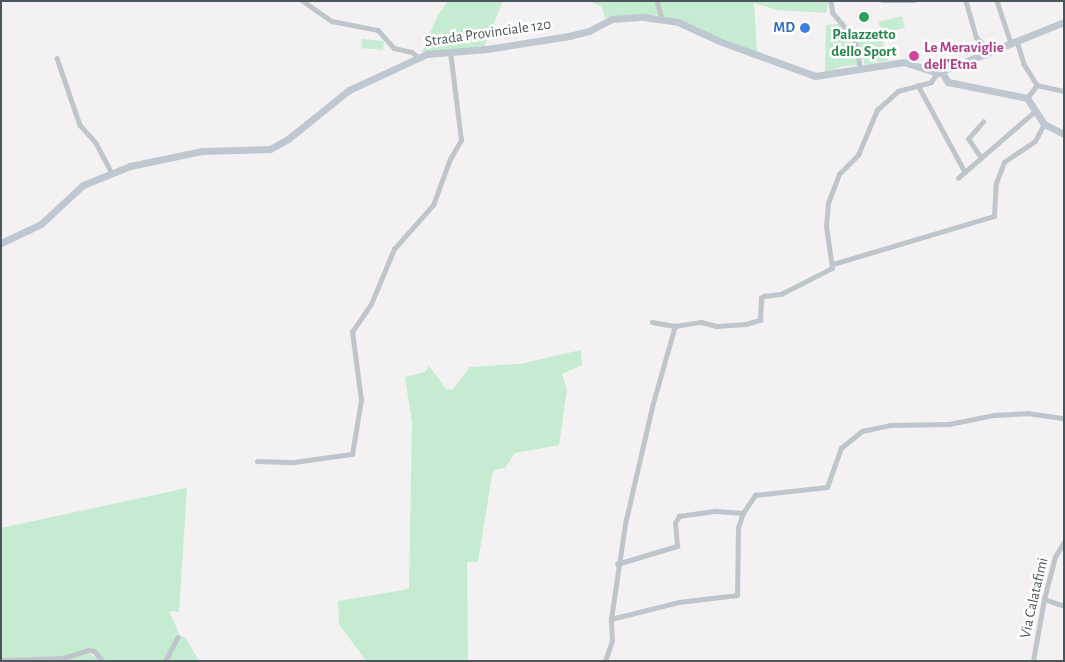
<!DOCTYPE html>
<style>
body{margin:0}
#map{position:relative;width:1065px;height:662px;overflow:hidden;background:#f3f1f1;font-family:"Alegreya Sans",sans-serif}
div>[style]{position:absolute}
.green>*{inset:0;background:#c5ebd1;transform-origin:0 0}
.street>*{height:4.5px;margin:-2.25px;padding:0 2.25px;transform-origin:2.25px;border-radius:2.25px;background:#bec6cc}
.secondary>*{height:7px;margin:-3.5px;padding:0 3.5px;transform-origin:3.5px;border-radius:3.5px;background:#bfc8d0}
.dots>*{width:14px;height:14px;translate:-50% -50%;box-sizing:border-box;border:2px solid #fff;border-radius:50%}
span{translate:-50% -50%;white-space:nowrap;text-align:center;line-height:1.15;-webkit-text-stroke:5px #fff;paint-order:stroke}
.shop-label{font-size:15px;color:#366cbe;font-weight:700}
.right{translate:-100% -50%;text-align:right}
.street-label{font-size:15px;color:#4b555c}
.leisure-label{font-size:15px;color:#27864d;font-weight:700}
.hotel-label{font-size:15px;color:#b23c85;font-weight:700}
.left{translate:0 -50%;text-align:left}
.frame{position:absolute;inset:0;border:2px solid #4b555c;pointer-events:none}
</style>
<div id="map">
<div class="green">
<i style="clip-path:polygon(448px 1px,503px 1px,484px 47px,422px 52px,438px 15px)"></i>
<i style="clip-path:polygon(590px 1px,655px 1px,660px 15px,605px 18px,602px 7px)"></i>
<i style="clip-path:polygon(658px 1px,829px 1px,826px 13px,777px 10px,754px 3px,757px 52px,663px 16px)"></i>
<i style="left:902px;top:16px;width:12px;height:24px;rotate:76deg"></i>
<i style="clip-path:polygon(840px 24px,854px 41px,859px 65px,843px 66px,825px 73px,826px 25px)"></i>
<i style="clip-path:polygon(880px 35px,889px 60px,865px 65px,857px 41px)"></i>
<i style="left:362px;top:39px;width:22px;height:9px;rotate:5deg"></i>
<i style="clip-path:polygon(581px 350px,582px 365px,562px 374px,567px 389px,559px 445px,515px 453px,505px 468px,494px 470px,492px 475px,478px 562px,467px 562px,468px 661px,366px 661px,339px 624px,338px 601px,409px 589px,412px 422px,405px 377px,425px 372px,429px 366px,446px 389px,452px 390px,470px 367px,520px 364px)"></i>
<i style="clip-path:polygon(187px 488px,179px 612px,169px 611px,179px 633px,163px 661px,105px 661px,94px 649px,63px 656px,1px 658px,1px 528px)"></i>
<i style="clip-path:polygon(183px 636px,185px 637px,199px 661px,167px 661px,177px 641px)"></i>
<i style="clip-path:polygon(89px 653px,100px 661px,50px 661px,63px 660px)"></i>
</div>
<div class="street">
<i style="left:303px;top:1px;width:35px;rotate:35deg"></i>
<i style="left:332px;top:21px;width:47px;rotate:11.1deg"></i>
<i style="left:378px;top:30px;width:24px;rotate:48deg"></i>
<i style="left:394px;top:48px;width:18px;rotate:13deg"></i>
<i style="left:412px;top:52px;width:8px;rotate:40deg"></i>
<i style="left:657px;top:1px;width:18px;rotate:74deg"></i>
<i style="left:831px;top:1px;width:12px;rotate:81deg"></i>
<i style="left:833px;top:13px;width:34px;rotate:50deg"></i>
<i style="left:855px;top:39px;width:31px;rotate:79deg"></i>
<i style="left:882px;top:1px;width:33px"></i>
<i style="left:966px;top:1px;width:37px;rotate:74deg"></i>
<i style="left:976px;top:37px;width:21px;rotate:43deg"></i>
<i style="left:997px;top:1px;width:44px;rotate:71.6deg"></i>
<i style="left:1017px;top:41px;width:24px;rotate:73deg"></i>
<i style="left:1024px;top:64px;width:25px;rotate:58deg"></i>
<i style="left:57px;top:58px;width:71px;rotate:71.1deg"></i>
<i style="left:80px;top:125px;width:24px;rotate:48deg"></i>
<i style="left:96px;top:143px;width:34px;rotate:62deg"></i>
<i style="left:918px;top:85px;width:99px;rotate:61.6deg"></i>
<i style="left:1037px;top:85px;width:28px;rotate:13deg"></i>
<i style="left:1027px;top:98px;width:16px;rotate:-52deg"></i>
<i style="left:981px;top:158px;width:23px;rotate:-124deg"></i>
<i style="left:968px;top:139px;width:23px;rotate:-49deg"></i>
<i style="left:958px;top:178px;width:101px;rotate:-41deg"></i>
<i style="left:833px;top:264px;width:168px;rotate:-16.6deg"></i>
<i style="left:994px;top:216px;width:33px;rotate:-87deg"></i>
<i style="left:996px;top:183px;width:22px;rotate:-69deg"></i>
<i style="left:1004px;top:162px;width:37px;rotate:-34deg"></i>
<i style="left:1035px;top:141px;width:19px;rotate:-62deg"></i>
<i style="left:652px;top:322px;width:23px;rotate:10deg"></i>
<i style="left:675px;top:326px;width:26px;rotate:-9deg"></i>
<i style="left:701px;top:322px;width:16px;rotate:14deg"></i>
<i style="left:717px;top:326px;width:29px;rotate:-4deg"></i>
<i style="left:746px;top:324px;width:15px;rotate:-16deg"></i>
<i style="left:760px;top:320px;width:22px;rotate:-87deg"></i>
<i style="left:761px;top:298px;width:4px;rotate:-34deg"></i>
<i style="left:764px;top:296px;width:17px;rotate:-7deg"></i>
<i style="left:781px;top:294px;width:57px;rotate:-27deg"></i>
<i style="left:832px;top:268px;width:42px;rotate:-98.1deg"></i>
<i style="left:826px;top:226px;width:23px;rotate:-85deg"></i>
<i style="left:828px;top:203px;width:31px;rotate:-69deg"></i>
<i style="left:839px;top:174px;width:27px;rotate:-45deg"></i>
<i style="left:858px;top:155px;width:49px;rotate:-67.1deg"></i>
<i style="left:877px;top:110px;width:28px;rotate:-42deg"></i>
<i style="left:898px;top:91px;width:34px;rotate:-15deg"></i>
<i style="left:931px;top:82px;width:11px;rotate:-56deg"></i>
<i style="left:257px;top:461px;width:37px;rotate:2deg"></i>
<i style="left:294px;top:462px;width:59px;rotate:-7.9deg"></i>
<i style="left:352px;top:454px;width:55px;rotate:-80.5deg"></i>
<i style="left:361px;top:400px;width:69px;rotate:-97.5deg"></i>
<i style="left:352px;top:332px;width:34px;rotate:-56deg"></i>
<i style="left:371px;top:304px;width:60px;rotate:-67.3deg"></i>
<i style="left:394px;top:249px;width:59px;rotate:-48.4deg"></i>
<i style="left:433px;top:205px;width:49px;rotate:-69.7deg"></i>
<i style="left:450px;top:159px;width:22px;rotate:-60deg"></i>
<i style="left:461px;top:140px;width:89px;rotate:-97.1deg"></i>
<i style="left:617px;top:564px;width:63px;rotate:-16.7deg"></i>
<i style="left:677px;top:546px;width:23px;rotate:-95deg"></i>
<i style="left:675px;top:523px;width:8px;rotate:-60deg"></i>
<i style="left:679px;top:516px;width:37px;rotate:-8deg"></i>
<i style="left:716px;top:511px;width:27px;rotate:4deg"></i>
<i style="left:743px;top:513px;width:22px;rotate:-56deg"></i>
<i style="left:755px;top:495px;width:72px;rotate:-6.3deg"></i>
<i style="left:827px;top:487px;width:41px;rotate:-70.3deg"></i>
<i style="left:841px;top:448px;width:27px;rotate:-39deg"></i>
<i style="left:862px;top:431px;width:29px;rotate:-12deg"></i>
<i style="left:890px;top:425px;width:59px;rotate:-1deg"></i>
<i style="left:949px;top:424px;width:46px;rotate:-11.3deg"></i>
<i style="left:994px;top:415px;width:33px;rotate:-3deg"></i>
<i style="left:1027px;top:413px;width:37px;rotate:8deg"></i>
<i style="left:1044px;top:599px;width:21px;rotate:19deg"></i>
<i style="left:611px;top:619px;width:70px;rotate:-14deg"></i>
<i style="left:679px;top:602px;width:58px;rotate:-6.9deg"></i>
<i style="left:737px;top:595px;width:67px;rotate:-89.1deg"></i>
<i style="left:738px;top:528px;width:16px;rotate:-72deg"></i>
<i style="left:1px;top:660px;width:62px;rotate:-1.8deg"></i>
<i style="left:63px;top:658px;width:27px;rotate:-17deg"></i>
<i style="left:89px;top:650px;width:5px;rotate:11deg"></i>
<i style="left:94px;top:651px;width:13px;rotate:48deg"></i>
<i style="left:165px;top:661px;width:27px;rotate:-62deg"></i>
<i style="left:605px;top:661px;width:21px;rotate:-71deg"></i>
<i style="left:612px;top:641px;width:22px;rotate:-93deg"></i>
<i style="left:611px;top:619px;width:96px;rotate:-81.6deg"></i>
<i style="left:625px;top:524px;width:124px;rotate:-77deg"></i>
<i style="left:653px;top:403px;width:80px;rotate:-74.1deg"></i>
<i style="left:1033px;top:661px;width:63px;rotate:-79.9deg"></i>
<i style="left:1044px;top:599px;width:43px;rotate:-75.3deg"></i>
<i style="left:1055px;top:557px;width:17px;rotate:-59deg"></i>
</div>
<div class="secondary">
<i style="left:941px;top:71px;width:13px;rotate:58deg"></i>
<i style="left:948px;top:82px;width:81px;rotate:11.4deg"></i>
<i style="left:1027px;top:98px;width:31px;rotate:57deg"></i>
<i style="left:1044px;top:124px;width:22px;rotate:27deg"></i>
<i style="left:1px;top:243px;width:44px;rotate:-25.4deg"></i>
<i style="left:41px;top:224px;width:57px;rotate:-42.9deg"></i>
<i style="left:83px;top:185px;width:51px;rotate:-22deg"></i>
<i style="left:130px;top:166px;width:74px;rotate:-11.8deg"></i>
<i style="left:202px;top:151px;width:68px;rotate:-1.7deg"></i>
<i style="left:270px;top:149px;width:21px;rotate:-29deg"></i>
<i style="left:288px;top:139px;width:78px;rotate:-38.8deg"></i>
<i style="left:349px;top:90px;width:86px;rotate:-24.8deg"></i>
<i style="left:427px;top:54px;width:60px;rotate:-4.8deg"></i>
<i style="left:487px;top:49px;width:83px;rotate:-9deg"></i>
<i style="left:569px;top:36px;width:21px;rotate:-14deg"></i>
<i style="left:589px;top:31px;width:26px;rotate:-28deg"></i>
<i style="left:612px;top:19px;width:31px;rotate:-4deg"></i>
<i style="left:643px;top:17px;width:35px;rotate:8deg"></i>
<i style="left:678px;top:22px;width:45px;rotate:24.9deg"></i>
<i style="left:719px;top:41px;width:102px;rotate:20deg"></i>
<i style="left:815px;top:76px;width:90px;rotate:-8.9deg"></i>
<i style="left:904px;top:62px;width:35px;rotate:18deg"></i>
<i style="left:937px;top:73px;width:137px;rotate:-21.9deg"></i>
</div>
<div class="dots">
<i style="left:864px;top:17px;background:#2e9e5b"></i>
<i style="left:805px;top:28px;background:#3f7fe0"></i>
<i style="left:914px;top:56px;background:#d1479c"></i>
</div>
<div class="shop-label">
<span class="right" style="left:795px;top:28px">MD</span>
</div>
<div class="street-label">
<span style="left:488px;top:33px;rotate:-8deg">Strada Provinciale 120</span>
<span style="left:1034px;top:598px;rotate:-77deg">Via Calatafimi</span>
</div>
<div class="leisure-label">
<span style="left:864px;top:43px">Palazzetto<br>dello Sport</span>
</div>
<div class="hotel-label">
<span class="left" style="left:924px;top:56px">Le Meraviglie<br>dell'Etna</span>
</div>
<div class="frame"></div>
</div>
